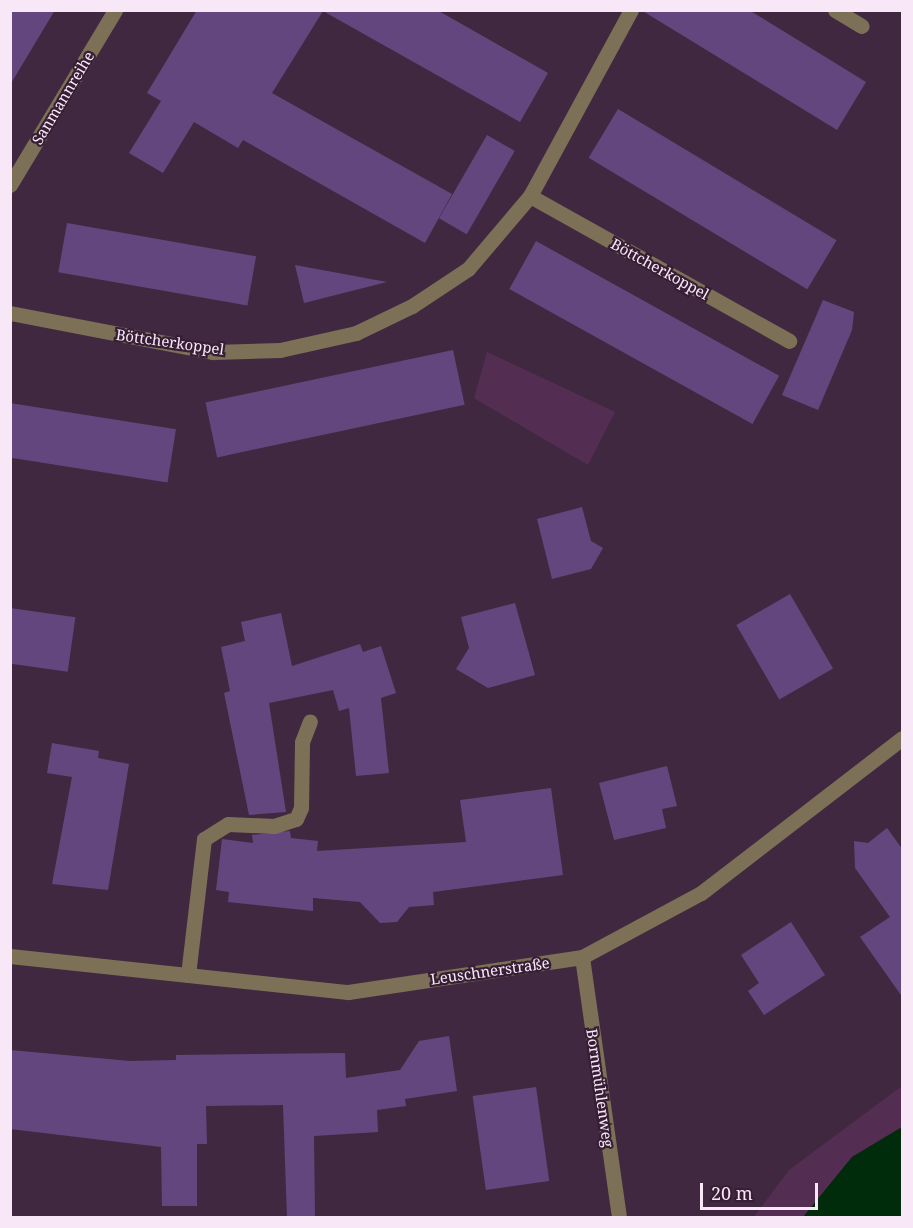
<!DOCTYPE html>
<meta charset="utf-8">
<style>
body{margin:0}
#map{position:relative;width:913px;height:1228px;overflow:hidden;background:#402940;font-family:"Noto Serif",serif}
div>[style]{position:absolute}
.green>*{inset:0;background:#532e52}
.water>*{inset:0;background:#002c0b}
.building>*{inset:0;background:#64467e;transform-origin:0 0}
.lane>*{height:15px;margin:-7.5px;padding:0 7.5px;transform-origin:7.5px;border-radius:7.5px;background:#7c7156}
.street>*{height:15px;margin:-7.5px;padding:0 7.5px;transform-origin:7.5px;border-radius:7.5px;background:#7c7156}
span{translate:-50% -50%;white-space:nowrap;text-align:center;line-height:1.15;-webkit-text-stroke:4.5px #361f35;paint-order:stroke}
.street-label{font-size:15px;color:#f8e8f7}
.frame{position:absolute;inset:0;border:12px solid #f8e8f7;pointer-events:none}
.scale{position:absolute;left:700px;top:1183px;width:118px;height:27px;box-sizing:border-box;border:3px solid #f8e8f7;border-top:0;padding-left:8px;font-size:18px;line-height:21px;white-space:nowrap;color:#f8e8f7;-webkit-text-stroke:4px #361f35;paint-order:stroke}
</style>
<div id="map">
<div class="green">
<i style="clip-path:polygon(487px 352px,615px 412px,588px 465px,474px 398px)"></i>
<i style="clip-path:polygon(902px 1086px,902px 1127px,852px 1157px,803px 1217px,753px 1218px,789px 1170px)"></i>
</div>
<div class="water">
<i style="clip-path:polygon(902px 1127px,902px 1217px,803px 1217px,852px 1157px)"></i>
</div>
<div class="building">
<i style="clip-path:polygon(10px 10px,55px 10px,10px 85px)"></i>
<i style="clip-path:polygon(197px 10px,437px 10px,548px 73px,520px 122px,323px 11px,272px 93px,452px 194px,425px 243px,243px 140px,238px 148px,194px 122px,163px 173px,129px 153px,161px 101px,147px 93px)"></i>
<i style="clip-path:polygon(641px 10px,749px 10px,866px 82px,837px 130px)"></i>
<i style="left:618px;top:109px;width:255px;height:57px;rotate:31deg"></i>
<i style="left:487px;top:135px;width:32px;height:96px;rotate:30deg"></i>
<i style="left:67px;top:223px;width:192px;height:50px;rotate:10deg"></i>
<i style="left:536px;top:241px;width:278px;height:55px;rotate:29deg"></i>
<i style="clip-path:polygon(295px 265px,387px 282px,304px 303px)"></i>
<i style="clip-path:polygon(823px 300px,854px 312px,852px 330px,818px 410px,782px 395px)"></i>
<i style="left:453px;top:350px;width:56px;height:253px;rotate:78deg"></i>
<i style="left:10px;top:403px;width:168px;height:54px;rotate:9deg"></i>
<i style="clip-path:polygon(582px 507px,591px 541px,603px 548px,591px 569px,552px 579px,537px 519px)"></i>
<i style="left:790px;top:594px;width:86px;height:62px;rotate:60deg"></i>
<i style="clip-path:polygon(515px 603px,535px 675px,488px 688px,456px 669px,469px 648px,461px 617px)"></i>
<i style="left:10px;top:608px;width:66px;height:55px;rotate:8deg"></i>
<i style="clip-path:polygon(281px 613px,292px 666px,360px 644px,363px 652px,381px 646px,396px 693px,381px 698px,389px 773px,356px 776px,349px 708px,339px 711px,333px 690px,269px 703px,286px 812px,249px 815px,224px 693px,230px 691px,221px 647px,245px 641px,241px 622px)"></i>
<i style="clip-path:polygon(52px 743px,99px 751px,98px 758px,129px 764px,108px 890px,52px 884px,72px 777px,47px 773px)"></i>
<i style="clip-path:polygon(667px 766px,677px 806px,662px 809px,666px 828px,614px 840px,599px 783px)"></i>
<i style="clip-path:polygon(551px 788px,563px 875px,433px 892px,434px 905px,409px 907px,397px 922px,380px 923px,360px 902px,313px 898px,313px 911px,228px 902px,229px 892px,216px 890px,222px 839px,253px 843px,252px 835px,290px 831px,291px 838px,318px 841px,317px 851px,466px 842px,460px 800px)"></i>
<i style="clip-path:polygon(887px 828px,903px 850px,903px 998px,860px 937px,890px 917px,855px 868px,854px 841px,868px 843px)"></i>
<i style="clip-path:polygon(791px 922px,825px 975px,764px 1015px,748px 991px,759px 983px,741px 955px)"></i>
<i style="clip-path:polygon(449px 1036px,457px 1091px,405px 1099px,406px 1106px,377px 1110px,378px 1132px,314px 1136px,315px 1218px,287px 1218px,283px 1105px,206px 1106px,207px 1144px,197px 1144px,197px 1206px,162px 1206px,161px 1147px,10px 1129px,10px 1050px,130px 1061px,176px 1060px,176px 1055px,345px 1053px,346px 1078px,400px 1070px,419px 1041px)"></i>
<i style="left:536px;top:1087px;width:95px;height:64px;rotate:82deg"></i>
</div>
<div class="lane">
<i style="left:188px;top:975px;width:137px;rotate:-83.3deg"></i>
<i style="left:204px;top:839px;width:28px;rotate:-32deg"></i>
<i style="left:228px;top:824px;width:46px;rotate:2.5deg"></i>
<i style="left:274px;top:826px;width:23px;rotate:-18deg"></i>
<i style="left:296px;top:819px;width:12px;rotate:-66deg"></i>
<i style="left:301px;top:808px;width:66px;rotate:-89.1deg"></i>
<i style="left:302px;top:742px;width:22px;rotate:-69deg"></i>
</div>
<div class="street">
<i style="left:835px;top:10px;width:31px;rotate:31deg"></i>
<i style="left:10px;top:185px;width:204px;rotate:-59deg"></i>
<i style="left:530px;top:196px;width:297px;rotate:29.2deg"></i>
<i style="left:10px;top:313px;width:207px;rotate:10.9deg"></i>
<i style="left:213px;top:352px;width:67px;rotate:-1.7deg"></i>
<i style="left:280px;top:350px;width:78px;rotate:-12.6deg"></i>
<i style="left:356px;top:333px;width:62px;rotate:-25.7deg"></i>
<i style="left:412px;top:306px;width:67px;rotate:-33.5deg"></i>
<i style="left:468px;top:269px;width:96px;rotate:-49.7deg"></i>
<i style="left:530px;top:196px;width:212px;rotate:-61.5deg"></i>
<i style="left:10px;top:956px;width:340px;rotate:6.1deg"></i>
<i style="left:348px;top:992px;width:237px;rotate:-8.5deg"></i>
<i style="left:582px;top:957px;width:135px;rotate:-28.3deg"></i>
<i style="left:701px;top:893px;width:254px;rotate:-37.6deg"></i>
<i style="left:582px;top:957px;width:264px;rotate:81.9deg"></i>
</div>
<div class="street-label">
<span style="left:63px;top:98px;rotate:-59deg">Sanmannreihe</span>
<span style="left:660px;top:269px;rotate:29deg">Böttcherkoppel</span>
<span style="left:170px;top:342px;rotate:8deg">Böttcherkoppel</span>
<span style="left:490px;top:971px;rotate:-8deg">Leuschnerstraße</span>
<span style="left:600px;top:1088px;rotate:82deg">Bornmühlenweg</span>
</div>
<div class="frame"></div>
<div class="scale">20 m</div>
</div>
